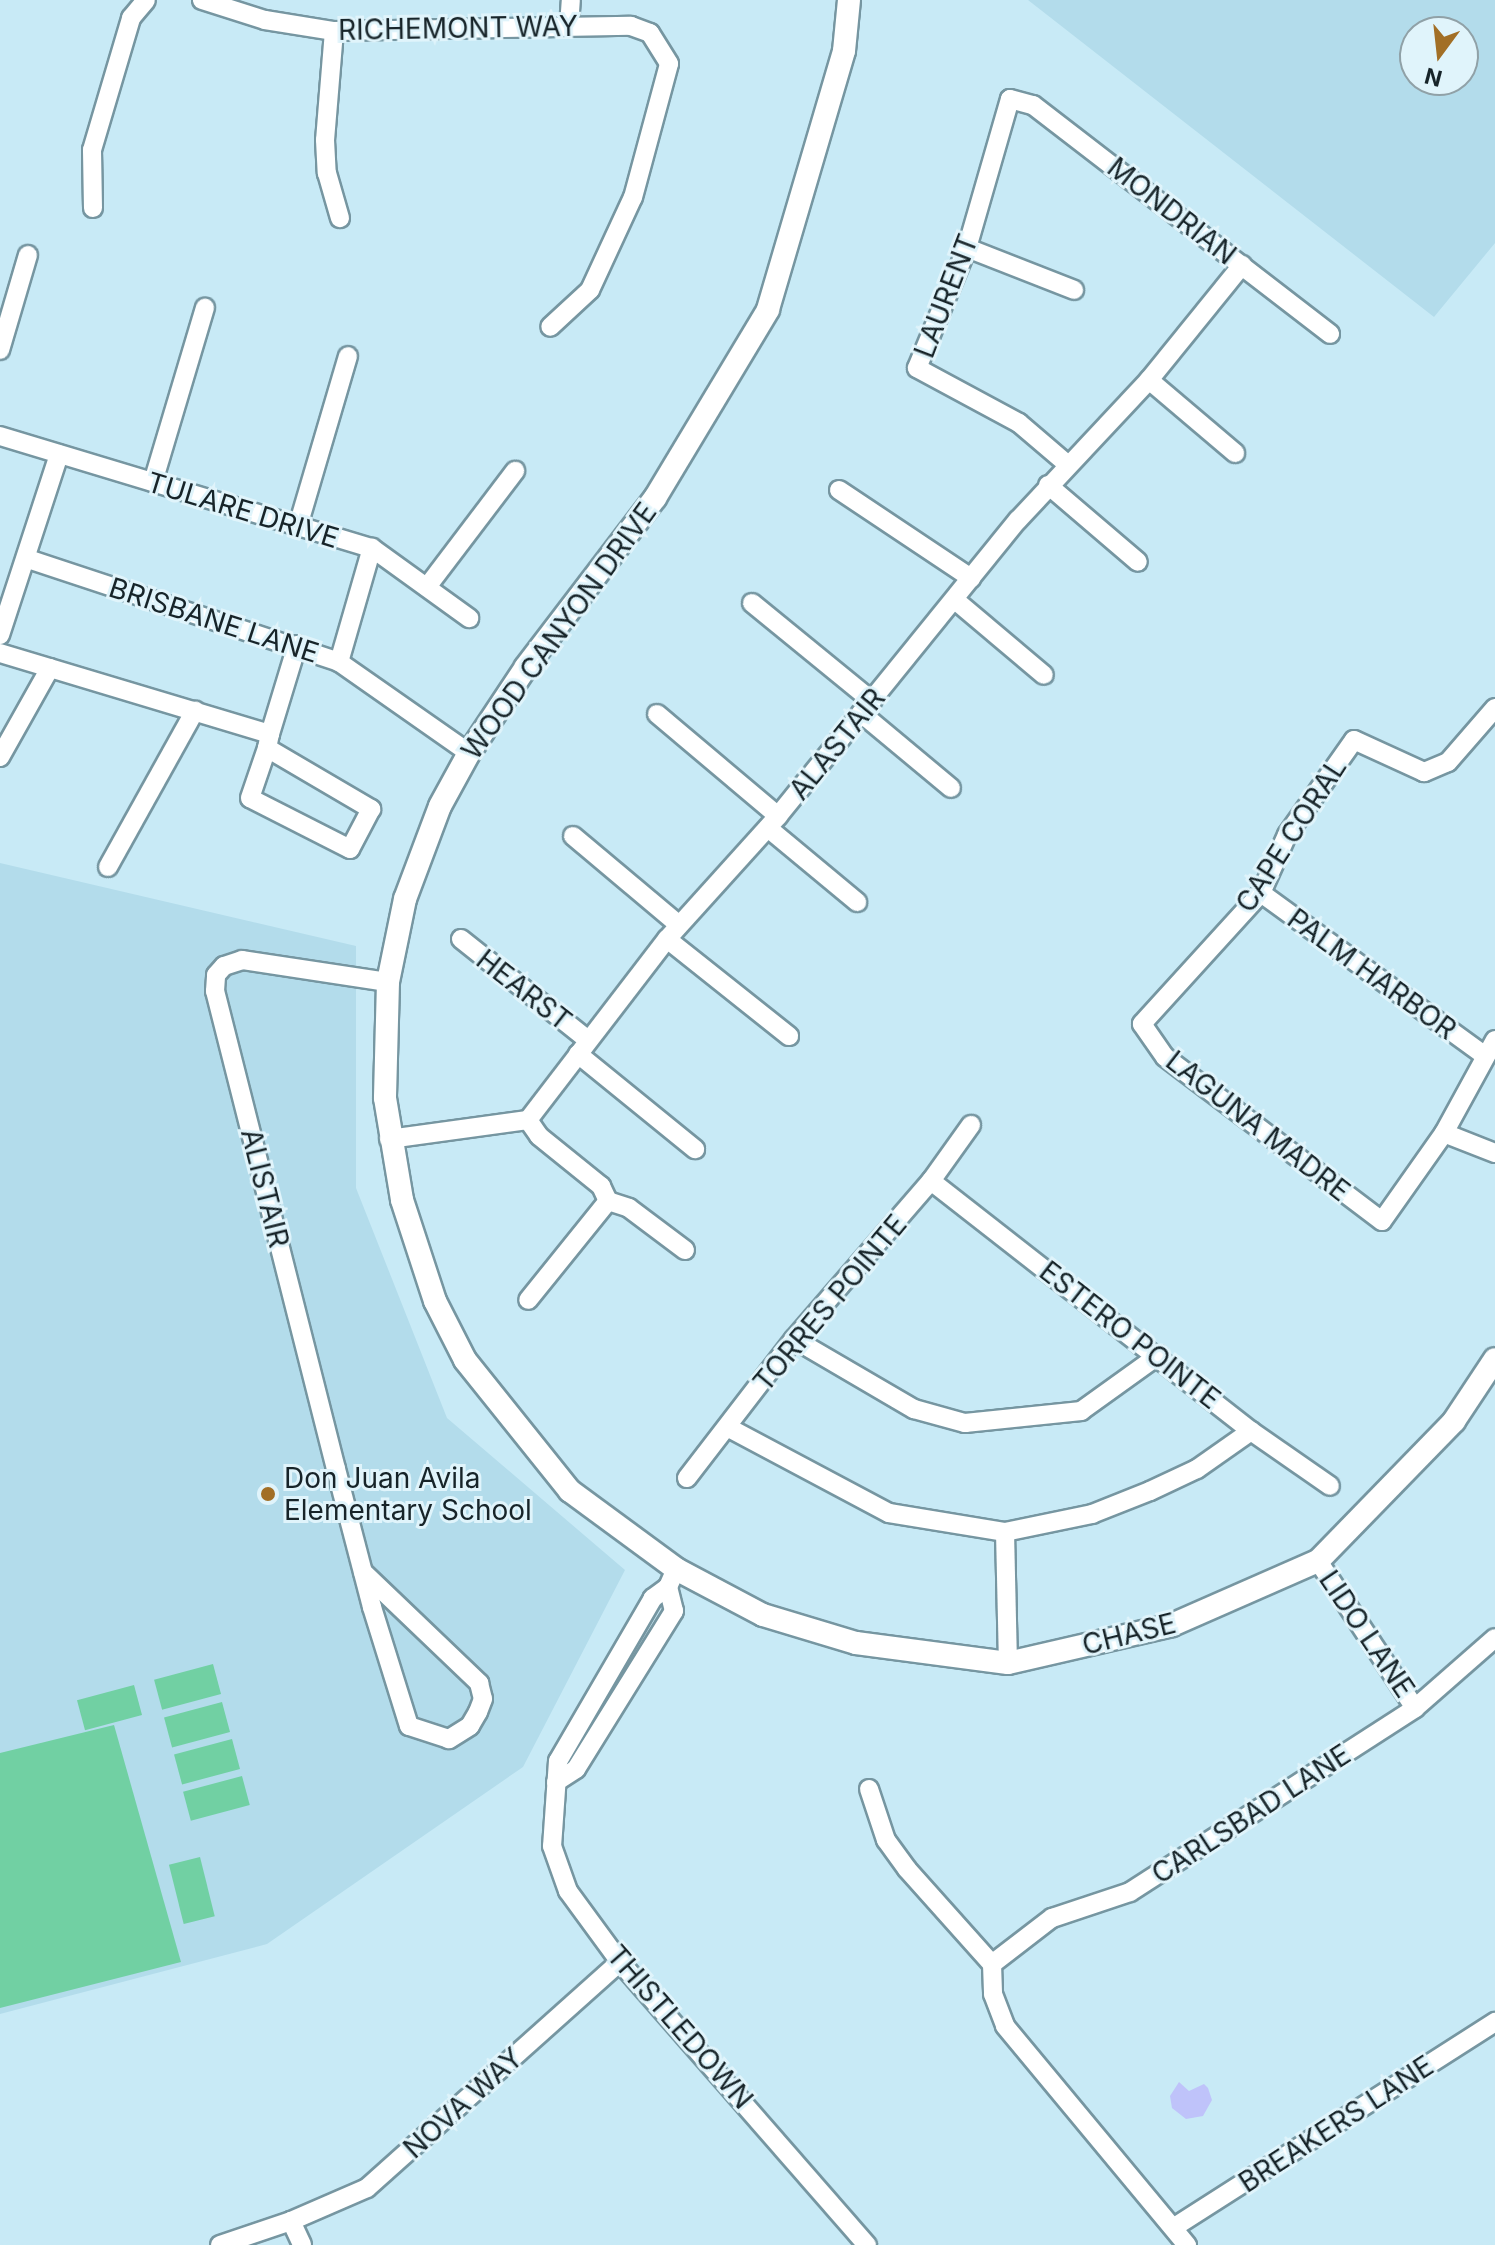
<!DOCTYPE html>
<style>
body{margin:0}
#map{position:relative;width:1495px;height:2245px;overflow:hidden;background:#c8eaf6;font-family:Inter,sans-serif}
div>[style]{position:absolute}
.built>*{inset:0;background:#b3dceb}
.green>*{inset:0;background:#71d0a3;transform-origin:0 0}
.water>*{inset:0;background:#bfc3fa}
.roads{filter:drop-shadow(2px 0 #7696a1) drop-shadow(-2px 0 #7696a1) drop-shadow(0 2px #7696a1) drop-shadow(0 -2px #7696a1)}
.minor>*{height:18px;margin:-9px;padding:0 9px;transform-origin:9px;border-radius:9px;background:#fff}
.tertiary>*{height:22px;margin:-11px;padding:0 11px;transform-origin:11px;border-radius:11px;background:#fff}
.dots>*{width:22px;height:22px;translate:-50% -50%;box-sizing:border-box;border:4px solid #e0f4fb;border-radius:50%}
span{translate:-50% -50%;white-space:nowrap;text-align:center;line-height:1.15;-webkit-text-stroke:6px #e0f4fb;paint-order:stroke}
.street-label{font-size:28px;color:#172429}
.poi-label{font-size:28px;color:#172429}
.left{translate:0 -50%;text-align:left}
.north{position:absolute;left:1399px;top:16px;width:80px;height:80px;box-sizing:border-box;background:#e0f4fb;border:2px solid #90a1a7;border-radius:50%;rotate:195deg;font-size:22px;font-weight:700;line-height:32px;text-align:center;color:#172429}
.north::after{content:'';display:block;margin:auto;width:28px;height:36px;background:#a26f26;clip-path:polygon(50% 0,100% 100%,50% 72%,0 100%)}
</style>
<div id="map">
<div class="built">
<i style="clip-path:polygon(evenodd,1028px 0,1495px 0,1495px 243px,1434px 317px,1028px 0,1463px 32px,1463px 80px,1415px 80px,1415px 32px,1463px 32px)"></i>
<i style="clip-path:polygon(0 863px,356px 946px,356px 1188px,447px 1418px,625px 1570px,523px 1767px,267px 1944px,0 2014px)"></i>
</div>
<div class="green">
<i style="left:213px;top:1664px;width:31px;height:61px;rotate:75deg"></i>
<i style="left:134px;top:1685px;width:31px;height:59px;rotate:75deg"></i>
<i style="left:222px;top:1702px;width:31px;height:60px;rotate:75deg"></i>
<i style="clip-path:polygon(114px 1725px,181px 1962px,0 2008px,0 1753px)"></i>
<i style="left:232px;top:1739px;width:31px;height:60px;rotate:75deg"></i>
<i style="left:242px;top:1776px;width:30px;height:61px;rotate:75deg"></i>
<i style="left:200px;top:1857px;width:61px;height:32px;rotate:76deg"></i>
</div>
<div class="water">
<i style="clip-path:polygon(1179px 2082px,1189px 2091px,1204px 2084px,1208px 2088px,1212px 2100px,1203px 2116px,1186px 2119px,1172px 2108px,1170px 2096px)"></i>
</div>
<div class="roads">
<div class="minor">
<i style="left:202px;top:0;width:66px;rotate:17.6deg"></i>
<i style="left:265px;top:20px;width:70px;rotate:9.1deg"></i>
<i style="left:334px;top:31px;width:297px;rotate:-1deg"></i>
<i style="left:631px;top:26px;width:20px;rotate:20deg"></i>
<i style="left:650px;top:33px;width:36px;rotate:58deg"></i>
<i style="left:669px;top:64px;width:138px;rotate:105.1deg"></i>
<i style="left:633px;top:197px;width:102px;rotate:114.8deg"></i>
<i style="left:590px;top:290px;width:54px;rotate:137.2deg"></i>
<i style="left:569px;top:26px;width:26px;rotate:-86deg"></i>
<i style="left:334px;top:31px;width:109px;rotate:94.7deg"></i>
<i style="left:325px;top:140px;width:33px;rotate:87deg"></i>
<i style="left:327px;top:173px;width:47px;rotate:73.9deg"></i>
<i style="left:93px;top:208px;width:58px;rotate:-91deg"></i>
<i style="left:92px;top:150px;width:138px;rotate:-73.5deg"></i>
<i style="left:131px;top:18px;width:23px;rotate:-50deg"></i>
<i style="left:967px;top:248px;width:115px;rotate:21.4deg"></i>
<i style="left:0;top:350px;width:99px;rotate:-73.6deg"></i>
<i style="left:1149px;top:380px;width:113px;rotate:40.3deg"></i>
<i style="left:0;top:436px;width:388px;rotate:16.8deg"></i>
<i style="left:372px;top:548px;width:120px;rotate:35.8deg"></i>
<i style="left:1067px;top:464px;width:63px;rotate:-139.5deg"></i>
<i style="left:1019px;top:423px;width:116px;rotate:-151.7deg"></i>
<i style="left:917px;top:368px;width:130px;rotate:-67.4deg"></i>
<i style="left:967px;top:248px;width:155px;rotate:-73.9deg"></i>
<i style="left:1010px;top:99px;width:24px;rotate:15deg"></i>
<i style="left:1033px;top:105px;width:375px;rotate:37.6deg"></i>
<i style="left:153px;top:482px;width:182px;rotate:-73.4deg"></i>
<i style="left:1048px;top:485px;width:118px;rotate:40.5deg"></i>
<i style="left:839px;top:490px;width:159px;rotate:33.7deg"></i>
<i style="left:298px;top:526px;width:177px;rotate:-73.6deg"></i>
<i style="left:28px;top:559px;width:328px;rotate:18.3deg"></i>
<i style="left:339px;top:662px;width:159px;rotate:35deg"></i>
<i style="left:427px;top:587px;width:146px;rotate:-52.8deg"></i>
<i style="left:955px;top:600px;width:116px;rotate:40.1deg"></i>
<i style="left:752px;top:603px;width:155px;rotate:39.2deg"></i>
<i style="left:0;top:635px;width:190px;rotate:-71.9deg"></i>
<i style="left:0;top:653px;width:282px;rotate:16.7deg"></i>
<i style="left:270px;top:734px;width:14px;rotate:102deg"></i>
<i style="left:267px;top:748px;width:121px;rotate:30.4deg"></i>
<i style="left:371px;top:809px;width:45px;rotate:117.7deg"></i>
<i style="left:350px;top:849px;width:112px;rotate:-153deg"></i>
<i style="left:250px;top:798px;width:53px;rotate:-71.2deg"></i>
<i style="left:339px;top:662px;width:119px;rotate:-73.9deg"></i>
<i style="left:1495px;top:708px;width:72px;rotate:131deg"></i>
<i style="left:1448px;top:762px;width:26px;rotate:157deg"></i>
<i style="left:1424px;top:772px;width:77px;rotate:-155.4deg"></i>
<i style="left:1354px;top:740px;width:116px;rotate:125.2deg"></i>
<i style="left:1287px;top:835px;width:64px;rotate:114.1deg"></i>
<i style="left:1261px;top:893px;width:177px;rotate:132.3deg"></i>
<i style="left:1142px;top:1024px;width:40px;rotate:55.1deg"></i>
<i style="left:1165px;top:1057px;width:272px;rotate:37.1deg"></i>
<i style="left:1382px;top:1221px;width:108px;rotate:-54.8deg"></i>
<i style="left:1444px;top:1133px;width:106px;rotate:-61.3deg"></i>
<i style="left:861px;top:713px;width:117px;rotate:39.8deg"></i>
<i style="left:657px;top:714px;width:158px;rotate:40.1deg"></i>
<i style="left:270px;top:734px;width:93px;rotate:-73.1deg"></i>
<i style="left:0;top:757px;width:102px;rotate:-60.7deg"></i>
<i style="left:768px;top:828px;width:116px;rotate:39.7deg"></i>
<i style="left:573px;top:836px;width:138px;rotate:40deg"></i>
<i style="left:108px;top:867px;width:179px;rotate:-60.9deg"></i>
<i style="left:1261px;top:893px;width:276px;rotate:36deg"></i>
<i style="left:461px;top:939px;width:162px;rotate:38.5deg"></i>
<i style="left:667px;top:939px;width:156px;rotate:38.5deg"></i>
<i style="left:578px;top:1054px;width:151px;rotate:39.1deg"></i>
<i style="left:528px;top:1120px;width:19px;rotate:55deg"></i>
<i style="left:539px;top:1136px;width:80px;rotate:38.9deg"></i>
<i style="left:601px;top:1186px;width:17px;rotate:65deg"></i>
<i style="left:608px;top:1201px;width:127px;rotate:128.9deg"></i>
<i style="left:1444px;top:1133px;width:55px;rotate:21.4deg"></i>
<i style="left:389px;top:1139px;width:140px;rotate:-7.8deg"></i>
<i style="left:528px;top:1120px;width:228px;rotate:-52.5deg"></i>
<i style="left:667px;top:939px;width:166px;rotate:-47.9deg"></i>
<i style="left:778px;top:816px;width:381px;rotate:-51deg"></i>
<i style="left:1018px;top:520px;width:192px;rotate:-46.9deg"></i>
<i style="left:1149px;top:380px;width:148px;rotate:-51deg"></i>
<i style="left:931px;top:1181px;width:406px;rotate:38deg"></i>
<i style="left:1251px;top:1431px;width:96px;rotate:34.8deg"></i>
<i style="left:608px;top:1201px;width:22px;rotate:18deg"></i>
<i style="left:629px;top:1208px;width:70px;rotate:36.9deg"></i>
<i style="left:794px;top:1339px;width:139px;rotate:30.3deg"></i>
<i style="left:914px;top:1409px;width:53px;rotate:15.4deg"></i>
<i style="left:965px;top:1423px;width:117px;rotate:-5.9deg"></i>
<i style="left:1081px;top:1411px;width:96px;rotate:-35.7deg"></i>
<i style="left:729px;top:1428px;width:181px;rotate:28deg"></i>
<i style="left:889px;top:1513px;width:118px;rotate:9.3deg"></i>
<i style="left:1005px;top:1532px;width:89px;rotate:-11.7deg"></i>
<i style="left:1092px;top:1514px;width:62px;rotate:-21.6deg"></i>
<i style="left:1150px;top:1491px;width:52px;rotate:-25.1deg"></i>
<i style="left:1197px;top:1469px;width:66px;rotate:-35.1deg"></i>
<i style="left:687px;top:1478px;width:175px;rotate:-52.4deg"></i>
<i style="left:794px;top:1339px;width:209px;rotate:-49.1deg"></i>
<i style="left:931px;top:1181px;width:69px;rotate:-54.5deg"></i>
<i style="left:1005px;top:1532px;width:131px;rotate:88.7deg"></i>
<i style="left:1318px;top:1561px;width:176px;rotate:56.6deg"></i>
<i style="left:676px;top:1569px;width:20px;rotate:114deg"></i>
<i style="left:668px;top:1587px;width:19px;rotate:144deg"></i>
<i style="left:653px;top:1598px;width:189px;rotate:120.2deg"></i>
<i style="left:558px;top:1761px;width:85px;rotate:94deg"></i>
<i style="left:552px;top:1846px;width:48px;rotate:70.4deg"></i>
<i style="left:568px;top:1891px;width:88px;rotate:53.8deg"></i>
<i style="left:620px;top:1962px;width:376px;rotate:48.9deg"></i>
<i style="left:363px;top:1572px;width:161px;rotate:43.7deg"></i>
<i style="left:479px;top:1683px;width:16px;rotate:76deg"></i>
<i style="left:483px;top:1699px;width:14px;rotate:111deg"></i>
<i style="left:478px;top:1712px;width:16px;rotate:120deg"></i>
<i style="left:470px;top:1726px;width:25px;rotate:148deg"></i>
<i style="left:449px;top:1739px;width:42px;rotate:-162deg"></i>
<i style="left:409px;top:1726px;width:125px;rotate:-107.3deg"></i>
<i style="left:372px;top:1607px;width:143px;rotate:-104.6deg"></i>
<i style="left:336px;top:1469px;width:493px;rotate:-104.2deg"></i>
<i style="left:215px;top:991px;width:16px;rotate:-86deg"></i>
<i style="left:216px;top:975px;width:12px;rotate:-48deg"></i>
<i style="left:224px;top:966px;width:19px;rotate:-18deg"></i>
<i style="left:242px;top:960px;width:148px;rotate:8.6deg"></i>
<i style="left:556px;top:1782px;width:24px;rotate:-33deg"></i>
<i style="left:576px;top:1769px;width:186px;rotate:-58.2deg"></i>
<i style="left:674px;top:1611px;width:25px;rotate:-104deg"></i>
<i style="left:869px;top:1789px;width:54px;rotate:71.6deg"></i>
<i style="left:886px;top:1840px;width:36px;rotate:54deg"></i>
<i style="left:907px;top:1869px;width:127px;rotate:48.2deg"></i>
<i style="left:992px;top:1964px;width:30px;rotate:88deg"></i>
<i style="left:993px;top:1994px;width:34px;rotate:69deg"></i>
<i style="left:1005px;top:2026px;width:285px;rotate:50.3deg"></i>
<i style="left:992px;top:1964px;width:76px;rotate:-37.5deg"></i>
<i style="left:1052px;top:1918px;width:82px;rotate:-18.4deg"></i>
<i style="left:1130px;top:1892px;width:339px;rotate:-32.8deg"></i>
<i style="left:1415px;top:1708px;width:106px;rotate:-41.2deg"></i>
<i style="left:291px;top:2221px;width:83px;rotate:-23.5deg"></i>
<i style="left:367px;top:2188px;width:339px;rotate:-41.8deg"></i>
<i style="left:1176px;top:2226px;width:379px;rotate:-32.6deg"></i>
<i style="left:220px;top:2245px;width:75px;rotate:-18.7deg"></i>
<i style="left:291px;top:2221px;width:26px;rotate:65deg"></i>
</div>
<div class="tertiary">
<i style="left:849px;top:0;width:51px;rotate:95.6deg"></i>
<i style="left:844px;top:51px;width:270px;rotate:106.4deg"></i>
<i style="left:768px;top:310px;width:219px;rotate:121deg"></i>
<i style="left:655px;top:498px;width:213px;rotate:127.4deg"></i>
<i style="left:526px;top:667px;width:103px;rotate:123.5deg"></i>
<i style="left:469px;top:753px;width:60px;rotate:118.7deg"></i>
<i style="left:440px;top:806px;width:99px;rotate:110.6deg"></i>
<i style="left:405px;top:899px;width:85px;rotate:101.6deg"></i>
<i style="left:388px;top:982px;width:116px;rotate:91.5deg"></i>
<i style="left:385px;top:1098px;width:103px;rotate:80.5deg"></i>
<i style="left:402px;top:1200px;width:106px;rotate:71.9deg"></i>
<i style="left:435px;top:1301px;width:66px;rotate:63deg"></i>
<i style="left:465px;top:1360px;width:168px;rotate:51.3deg"></i>
<i style="left:570px;top:1491px;width:132px;rotate:36.3deg"></i>
<i style="left:676px;top:1569px;width:98px;rotate:27.9deg"></i>
<i style="left:763px;top:1615px;width:97px;rotate:16.8deg"></i>
<i style="left:856px;top:1643px;width:153px;rotate:7.5deg"></i>
<i style="left:1008px;top:1663px;width:168px;rotate:-13deg"></i>
<i style="left:1172px;top:1625px;width:159px;rotate:-23.7deg"></i>
<i style="left:1318px;top:1561px;width:195px;rotate:-45.8deg"></i>
<i style="left:1454px;top:1421px;width:74px;rotate:-56.5deg"></i>
</div>
</div>
<div class="dots">
<i style="left:268px;top:1494px;background:#a26f26"></i>
</div>
<div class="street-label">
<span style="left:458px;top:28px;rotate:-1deg">RICHEMONT WAY</span>
<span style="left:1172px;top:211px;rotate:38deg">MONDRIAN</span>
<span style="left:946px;top:296px;rotate:-69deg">LAURENT</span>
<span style="left:243px;top:510px;rotate:17deg">TULARE DRIVE</span>
<span style="left:214px;top:620px;rotate:18deg">BRISBANE LANE</span>
<span style="left:559px;top:631px;rotate:-54deg">WOOD CANYON DRIVE</span>
<span style="left:837px;top:744px;rotate:-51deg">ALASTAIR</span>
<span style="left:1291px;top:835px;rotate:-57deg">CAPE CORAL</span>
<span style="left:1372px;top:974px;rotate:36deg">PALM HARBOR</span>
<span style="left:524px;top:990px;rotate:38deg">HEARST</span>
<span style="left:1258px;top:1126px;rotate:38deg">LAGUNA MADRE</span>
<span style="left:265px;top:1188px;rotate:76deg">ALISTAIR</span>
<span style="left:830px;top:1303px;rotate:-50deg">TORRES POINTE</span>
<span style="left:1130px;top:1335px;rotate:38deg">ESTERO POINTE</span>
<span style="left:1129px;top:1634px;rotate:-14deg">CHASE</span>
<span style="left:1367px;top:1634px;rotate:56deg">LIDO LANE</span>
<span style="left:1251px;top:1814px;rotate:-33deg">CARLSBAD LANE</span>
<span style="left:680px;top:2027px;rotate:49deg">THISTLEDOWN</span>
<span style="left:463px;top:2103px;rotate:-42deg">NOVA WAY</span>
<span style="left:1336px;top:2124px;rotate:-33deg">BREAKERS LANE</span>
</div>
<div class="poi-label">
<span class="left" style="left:284px;top:1494px">Don Juan Avila<br>Elementary School</span>
</div>
<div class="north">N</div>
</div>
